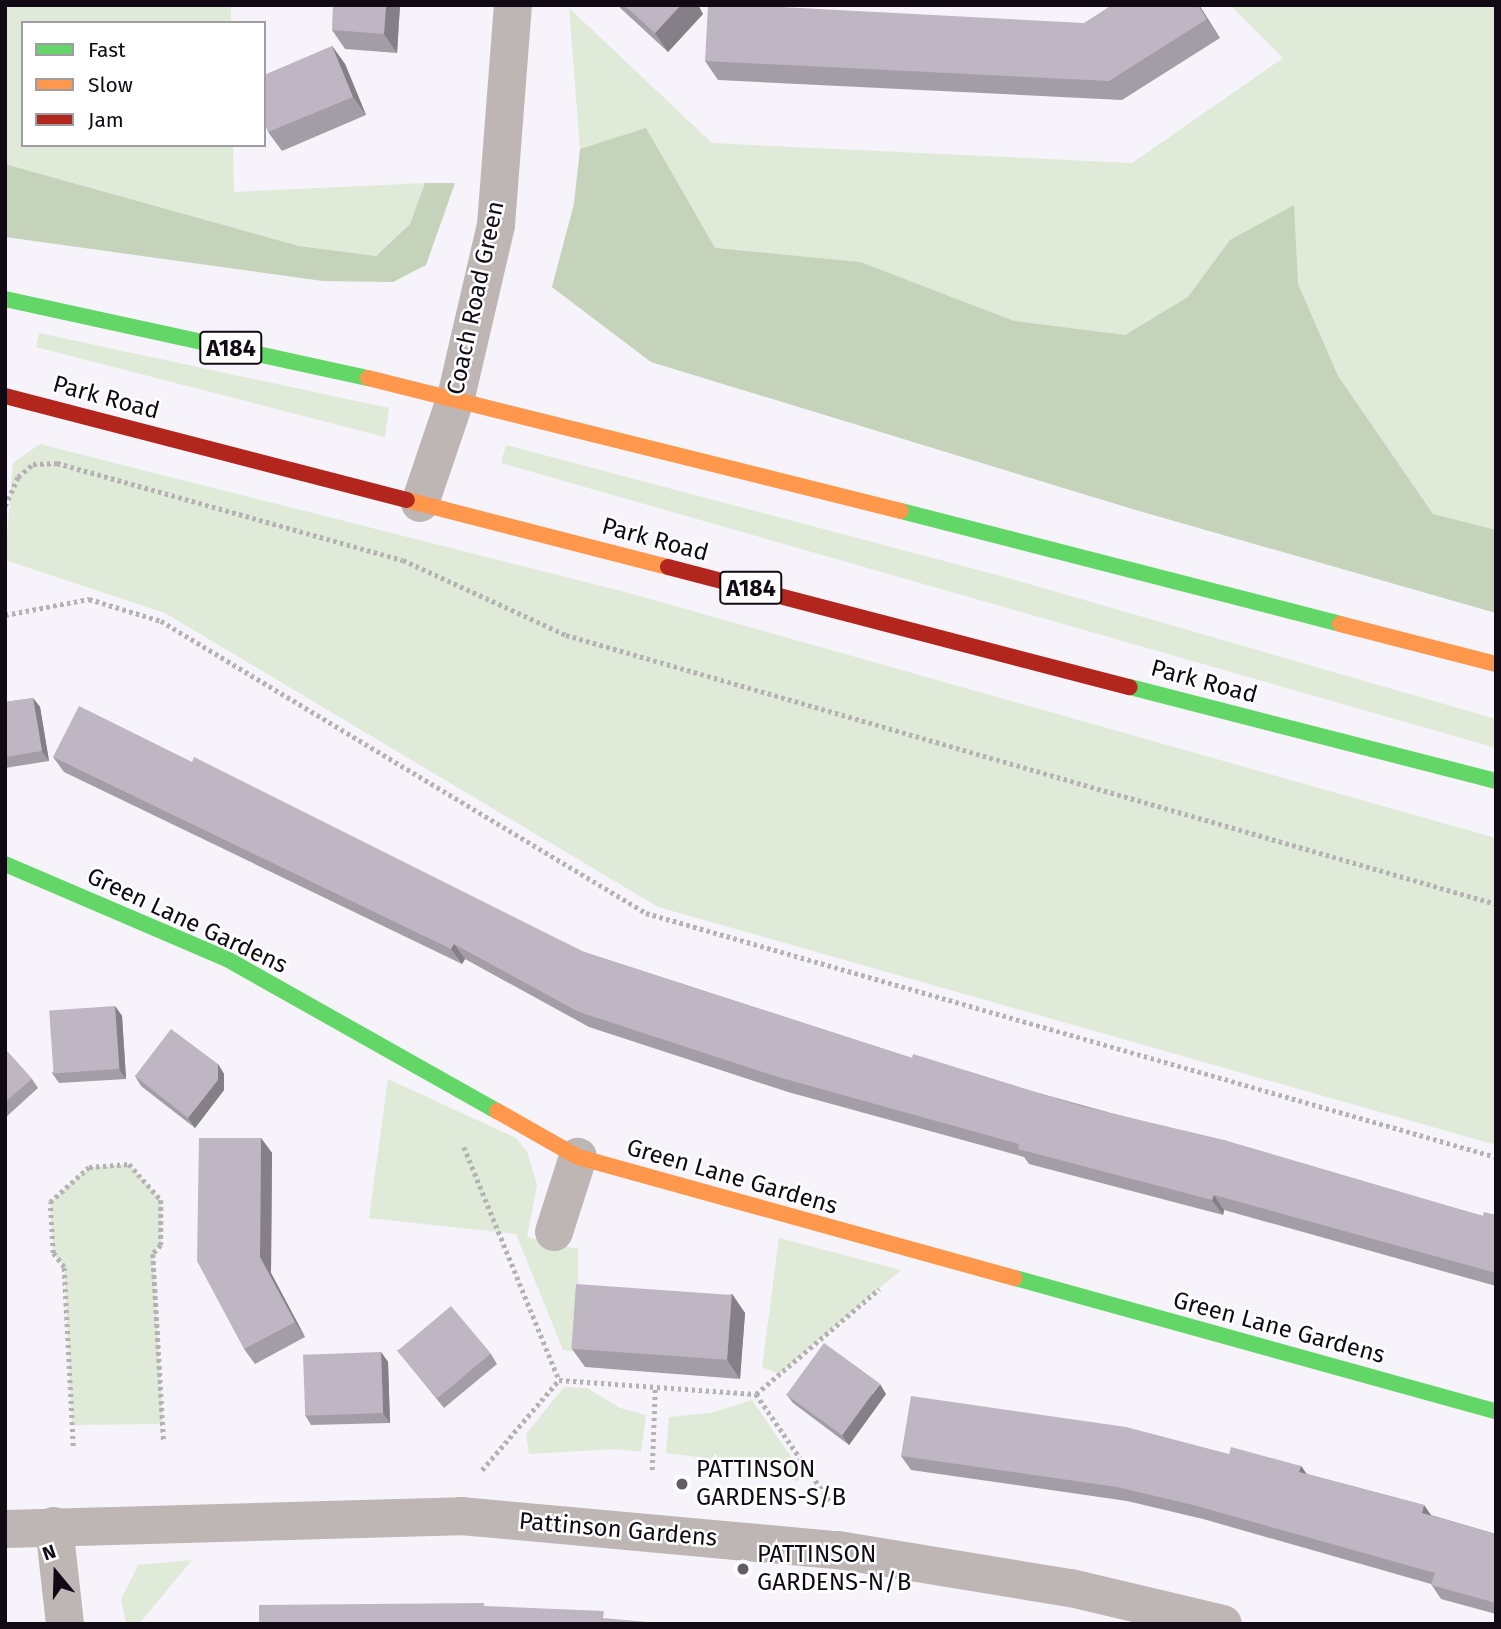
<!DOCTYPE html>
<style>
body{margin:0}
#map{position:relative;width:1501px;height:1629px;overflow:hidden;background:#f7f3fa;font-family:"Fira Sans",sans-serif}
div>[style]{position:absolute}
.green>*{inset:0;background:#dfead8}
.forest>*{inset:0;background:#c5d3bb}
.path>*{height:4.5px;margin-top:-2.25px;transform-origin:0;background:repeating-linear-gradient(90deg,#b6b1b2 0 3.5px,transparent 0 7px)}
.street>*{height:38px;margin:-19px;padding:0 19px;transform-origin:19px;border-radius:19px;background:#bdb6b5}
.fast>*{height:16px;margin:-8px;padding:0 8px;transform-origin:8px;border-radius:8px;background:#63d668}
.slow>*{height:16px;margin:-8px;padding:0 8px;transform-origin:8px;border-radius:8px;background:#ff974d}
.jam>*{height:16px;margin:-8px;padding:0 8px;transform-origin:8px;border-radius:8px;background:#b3261e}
.wall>*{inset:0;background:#a39da7}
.shaded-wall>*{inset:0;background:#857f88}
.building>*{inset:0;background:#beb6c2;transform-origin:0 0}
.dots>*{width:19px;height:19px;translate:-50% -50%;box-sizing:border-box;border:4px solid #fff;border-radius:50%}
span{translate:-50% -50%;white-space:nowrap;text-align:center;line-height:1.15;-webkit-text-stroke:5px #fff;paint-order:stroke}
.shield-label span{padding:2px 5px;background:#fff;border:2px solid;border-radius:5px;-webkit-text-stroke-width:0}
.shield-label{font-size:23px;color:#110a15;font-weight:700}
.street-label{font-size:24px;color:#110a15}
.poi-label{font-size:24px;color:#110a15}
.left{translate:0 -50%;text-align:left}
.frame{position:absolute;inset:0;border:7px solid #110a15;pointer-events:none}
.legend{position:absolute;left:21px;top:21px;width:245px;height:126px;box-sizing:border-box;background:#fff;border:2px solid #a09da1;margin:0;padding:9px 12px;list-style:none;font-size:21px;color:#110a15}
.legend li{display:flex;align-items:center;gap:14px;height:35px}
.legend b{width:35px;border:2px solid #a09da1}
.north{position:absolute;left:21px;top:1538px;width:70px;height:70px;-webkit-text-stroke:5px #fff;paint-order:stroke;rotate:341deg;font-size:19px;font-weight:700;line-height:28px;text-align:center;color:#110a15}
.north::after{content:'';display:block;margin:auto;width:24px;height:32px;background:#110a15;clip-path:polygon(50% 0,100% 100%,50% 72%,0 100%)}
</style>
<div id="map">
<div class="green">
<i style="clip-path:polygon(5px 5px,231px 5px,231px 23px,23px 23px,23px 145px,233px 145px,234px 192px,425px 183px,410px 224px,376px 256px,299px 246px,5px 164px)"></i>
<i style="clip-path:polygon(1230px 5px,1496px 5px,1496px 613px,1136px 510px,651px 362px,552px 287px,574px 204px,580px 149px,569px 8px,712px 143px,1132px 163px,1283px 58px)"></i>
<i style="clip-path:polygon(39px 333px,389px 408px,385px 437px,36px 347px)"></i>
<i style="clip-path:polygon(40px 444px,629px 593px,1496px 838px,1496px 1145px,658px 907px,165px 613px,5px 560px,13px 463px)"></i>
<i style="clip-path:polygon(506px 445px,1012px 579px,1496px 719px,1496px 748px,501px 463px)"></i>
<i style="clip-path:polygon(388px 1079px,516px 1138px,527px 1151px,537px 1185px,527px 1237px,578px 1249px,579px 1352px,563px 1350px,516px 1234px,369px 1218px)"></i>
<i style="clip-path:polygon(129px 1164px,161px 1200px,161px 1245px,153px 1254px,163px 1424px,72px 1425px,64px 1267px,53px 1253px,50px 1202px,89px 1167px)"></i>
<i style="clip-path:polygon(779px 1238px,901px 1270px,779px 1374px,762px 1367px)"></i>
<i style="clip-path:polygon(564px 1387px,587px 1388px,620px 1408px,646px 1415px,641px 1452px,616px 1449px,529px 1454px,526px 1434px)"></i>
<i style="clip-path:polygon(752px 1400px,804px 1476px,797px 1481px,722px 1460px,666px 1453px,669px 1417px,711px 1413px)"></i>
<i style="clip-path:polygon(192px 1560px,139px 1624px,126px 1624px,121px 1599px,138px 1565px)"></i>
</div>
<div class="forest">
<i style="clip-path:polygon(646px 128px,715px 248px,860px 262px,1014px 321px,1125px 335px,1188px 297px,1230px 240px,1294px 205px,1298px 284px,1338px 376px,1433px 514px,1496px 530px,1496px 613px,1136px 510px,651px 362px,552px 287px,574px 204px,580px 149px)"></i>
<i style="clip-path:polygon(5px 164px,299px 246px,376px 256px,410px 224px,425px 183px,455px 183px,426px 265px,393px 282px,323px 281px,5px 237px)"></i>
</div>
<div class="path">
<i style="left:5px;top:506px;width:32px;rotate:-66deg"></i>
<i style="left:18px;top:477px;width:20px;rotate:-41deg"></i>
<i style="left:33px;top:464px;width:24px;rotate:-2deg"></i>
<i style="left:57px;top:463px;width:359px;rotate:15.7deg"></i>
<i style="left:403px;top:560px;width:179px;rotate:24.7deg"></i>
<i style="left:566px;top:635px;width:968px;rotate:16.13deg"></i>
<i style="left:5px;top:615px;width:86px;rotate:-10.8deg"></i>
<i style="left:89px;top:599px;width:75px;rotate:17deg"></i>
<i style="left:161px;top:621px;width:566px;rotate:31.05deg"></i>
<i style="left:646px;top:913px;width:884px;rotate:16.02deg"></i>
<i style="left:464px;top:1147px;width:252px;rotate:67.8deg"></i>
<i style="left:559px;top:1380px;width:197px;rotate:4.1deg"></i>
<i style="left:756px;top:1394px;width:162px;rotate:-40.5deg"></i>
<i style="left:756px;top:1394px;width:132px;rotate:55.5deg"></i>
<i style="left:73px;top:1446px;width:179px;rotate:-92.9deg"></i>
<i style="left:64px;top:1267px;width:18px;rotate:-128deg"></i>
<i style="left:53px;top:1253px;width:51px;rotate:-93.4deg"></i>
<i style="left:50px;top:1202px;width:52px;rotate:-41.9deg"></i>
<i style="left:89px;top:1167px;width:40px;rotate:-4.3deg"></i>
<i style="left:129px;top:1164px;width:48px;rotate:48.4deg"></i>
<i style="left:161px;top:1200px;width:45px;rotate:90deg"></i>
<i style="left:161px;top:1245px;width:12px;rotate:132deg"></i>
<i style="left:153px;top:1254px;width:188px;rotate:86.7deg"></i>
<i style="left:482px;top:1470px;width:118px;rotate:-49.5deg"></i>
<i style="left:652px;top:1470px;width:83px;rotate:-87.9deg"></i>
</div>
<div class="street">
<i style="left:420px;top:503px;width:112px;rotate:-71.2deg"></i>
<i style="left:456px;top:397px;width:177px;rotate:-76.9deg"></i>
<i style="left:496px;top:225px;width:221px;rotate:-85.6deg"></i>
<i style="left:554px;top:1232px;width:79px;rotate:-72.3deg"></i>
<i style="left:54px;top:1526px;width:99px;rotate:83.6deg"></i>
<i style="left:5px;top:1529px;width:456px;rotate:-1.6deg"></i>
<i style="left:461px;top:1516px;width:379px;rotate:5.2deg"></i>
<i style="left:838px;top:1550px;width:236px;rotate:9.3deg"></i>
<i style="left:1071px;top:1588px;width:156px;rotate:13.3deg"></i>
</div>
<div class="fast">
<i style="left:5px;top:299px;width:371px;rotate:12.3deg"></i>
<i style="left:901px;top:511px;width:453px;rotate:14.4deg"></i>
<i style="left:1130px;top:687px;width:378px;rotate:14.4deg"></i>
<i style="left:5px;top:864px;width:241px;rotate:23.2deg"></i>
<i style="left:227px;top:959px;width:310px;rotate:29.4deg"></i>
<i style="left:1015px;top:1278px;width:499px;rotate:15.5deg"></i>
</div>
<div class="slow">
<i style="left:368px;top:378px;width:549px;rotate:14.01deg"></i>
<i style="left:407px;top:500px;width:269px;rotate:14.4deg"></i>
<i style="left:1340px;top:624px;width:161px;rotate:14.4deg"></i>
<i style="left:497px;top:1111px;width:93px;rotate:29.6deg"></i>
<i style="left:578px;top:1157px;width:453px;rotate:15.5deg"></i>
</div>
<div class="jam">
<i style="left:5px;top:396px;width:415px;rotate:14.5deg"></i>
<i style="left:668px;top:567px;width:477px;rotate:14.6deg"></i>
</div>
<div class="wall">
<i style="clip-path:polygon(400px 5px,397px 53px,345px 49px,332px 30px)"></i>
<i style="clip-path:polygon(617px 5px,698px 5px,703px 14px,668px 52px)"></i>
<i style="clip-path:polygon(1199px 5px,1220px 38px,1122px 100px,718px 80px,705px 61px,1084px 23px)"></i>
<i style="clip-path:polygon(332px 46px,345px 64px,366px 115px,282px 151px,268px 132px)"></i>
<i style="clip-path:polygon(33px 698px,40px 707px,49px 761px,5px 768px,5px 702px)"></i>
<i style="clip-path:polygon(53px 757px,192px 762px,584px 952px,912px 1058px,1483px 1216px,1496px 1215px,1496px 1286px,1224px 1210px,1223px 1215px,1029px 1164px,1024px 1157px,788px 1092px,589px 1027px,465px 959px,462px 964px,64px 772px)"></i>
<i style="clip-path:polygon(115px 1006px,122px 1016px,126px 1079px,59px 1083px,52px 1073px)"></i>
<i style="clip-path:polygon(5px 1049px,32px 1079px,38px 1088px,5px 1118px)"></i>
<i style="clip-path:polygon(218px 1064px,224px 1074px,224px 1090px,195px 1128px,141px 1086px,135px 1076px)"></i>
<i style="clip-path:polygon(261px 1138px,272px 1153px,271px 1273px,305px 1337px,255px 1364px,244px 1349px)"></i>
<i style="clip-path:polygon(732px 1294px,745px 1313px,740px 1379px,585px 1367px,572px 1349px)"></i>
<i style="clip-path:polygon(397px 1350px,491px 1354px,497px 1364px,444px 1408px)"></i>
<i style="clip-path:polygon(381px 1352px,388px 1362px,390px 1423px,311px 1425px,305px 1415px)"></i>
<i style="clip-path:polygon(786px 1394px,886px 1394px,849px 1445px,793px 1403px)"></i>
<i style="clip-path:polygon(1229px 1454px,1301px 1466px,1307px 1474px,1424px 1505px,1431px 1515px,1496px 1534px,1496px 1614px,1441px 1599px,1431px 1584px,1203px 1519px,1127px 1501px,911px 1470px,901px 1456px)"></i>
</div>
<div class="shaded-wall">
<i style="clip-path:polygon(386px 5px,400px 5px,397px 53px,384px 34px)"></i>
<i style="clip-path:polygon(681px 5px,698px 5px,703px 14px,668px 52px,655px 33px)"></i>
<i style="clip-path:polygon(1198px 5px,1199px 5px,1220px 38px,1207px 19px)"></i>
<i style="clip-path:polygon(332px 46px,345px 64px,366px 115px,353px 97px)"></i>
<i style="clip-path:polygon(33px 698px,40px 707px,49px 761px,42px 751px)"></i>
<i style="clip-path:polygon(454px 944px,465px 959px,462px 964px,451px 949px)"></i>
<i style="clip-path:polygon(115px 1006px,122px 1016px,126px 1079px,119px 1069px)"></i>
<i style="clip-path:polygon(218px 1064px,224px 1074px,224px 1090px,195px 1128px,188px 1118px)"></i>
<i style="clip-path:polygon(261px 1138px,272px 1153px,271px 1273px,305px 1337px,295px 1322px,260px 1257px)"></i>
<i style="clip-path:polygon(1214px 1195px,1224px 1210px,1223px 1215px,1212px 1200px)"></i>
<i style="clip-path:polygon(732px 1294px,745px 1313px,740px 1379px,727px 1360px)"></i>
<i style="clip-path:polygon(381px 1352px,388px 1362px,390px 1423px,383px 1413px)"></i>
<i style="clip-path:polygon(880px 1384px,886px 1394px,849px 1445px,842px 1435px)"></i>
<i style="clip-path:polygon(1301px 1466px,1311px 1481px,1299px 1472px)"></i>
<i style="clip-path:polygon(1424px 1505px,1434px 1520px,1422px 1513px)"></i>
</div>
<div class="building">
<i style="clip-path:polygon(333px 5px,386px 5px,384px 34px,332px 30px)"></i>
<i style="clip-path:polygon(624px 5px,681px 5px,655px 33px)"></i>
<i style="clip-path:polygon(708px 5px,745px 5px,1084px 23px,1112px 5px,1198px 5px,1207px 19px,1109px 81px,705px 61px)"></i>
<i style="clip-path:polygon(332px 46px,353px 97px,268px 132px,264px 122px,264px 75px)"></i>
<i style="clip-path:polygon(33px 698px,42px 751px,5px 757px,5px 702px)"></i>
<i style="clip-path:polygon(79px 706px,192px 762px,194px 757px,584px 952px,912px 1058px,913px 1054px,1081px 1106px,1224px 1140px,1483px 1216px,1484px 1212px,1496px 1215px,1496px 1273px,1214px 1195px,1212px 1200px,1018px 1149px,1019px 1144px,778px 1077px,579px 1012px,454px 944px,451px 949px,53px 757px)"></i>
<i style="left:115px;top:1006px;width:63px;height:66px;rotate:86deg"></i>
<i style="clip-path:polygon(171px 1029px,218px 1064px,218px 1080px,188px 1118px,135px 1076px)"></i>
<i style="clip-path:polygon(5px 1049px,32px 1079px,5px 1102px)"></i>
<i style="clip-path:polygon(199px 1138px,261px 1138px,260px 1257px,295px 1322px,244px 1349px,197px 1261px)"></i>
<i style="left:576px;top:1284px;width:156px;height:65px;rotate:4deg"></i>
<i style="left:451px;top:1306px;width:62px;height:70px;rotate:50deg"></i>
<i style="left:824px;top:1343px;width:69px;height:64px;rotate:36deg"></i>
<i style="left:381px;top:1352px;width:61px;height:78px;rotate:88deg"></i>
<i style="clip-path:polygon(911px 1396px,1126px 1427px,1229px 1454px,1231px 1447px,1301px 1466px,1299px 1472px,1424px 1505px,1422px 1513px,1496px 1534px,1496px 1603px,1431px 1585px,1435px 1573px,1193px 1505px,1117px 1487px,901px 1456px)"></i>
<i style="clip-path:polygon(484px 1603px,484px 1606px,604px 1611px,603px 1618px,668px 1624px,259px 1624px,259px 1605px)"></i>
</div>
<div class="dots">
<i style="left:682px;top:1484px;background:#625c65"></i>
<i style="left:743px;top:1569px;background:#625c65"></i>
</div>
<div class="shield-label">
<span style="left:231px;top:348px">A184</span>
<span style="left:751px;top:588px">A184</span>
</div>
<div class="street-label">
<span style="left:476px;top:298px;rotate:-78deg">Coach Road Green</span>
<span style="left:106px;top:398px;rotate:15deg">Park Road</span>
<span style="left:655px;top:540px;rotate:15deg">Park Road</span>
<span style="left:1204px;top:682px;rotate:15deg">Park Road</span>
<span style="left:187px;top:921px;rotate:25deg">Green Lane Gardens</span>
<span style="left:732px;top:1177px;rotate:16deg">Green Lane Gardens</span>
<span style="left:1279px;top:1328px;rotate:15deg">Green Lane Gardens</span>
<span style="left:618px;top:1530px;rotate:5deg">Pattinson Gardens</span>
</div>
<div class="poi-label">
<span class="left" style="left:696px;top:1484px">PATTINSON<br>GARDENS-S/B</span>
<span class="left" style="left:757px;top:1569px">PATTINSON<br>GARDENS-N/B</span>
</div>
<div class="frame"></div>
<ul class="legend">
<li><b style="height:9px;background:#63d668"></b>Fast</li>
<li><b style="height:9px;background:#ff974d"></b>Slow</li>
<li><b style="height:9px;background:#b3261e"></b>Jam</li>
</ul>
<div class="north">N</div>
</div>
